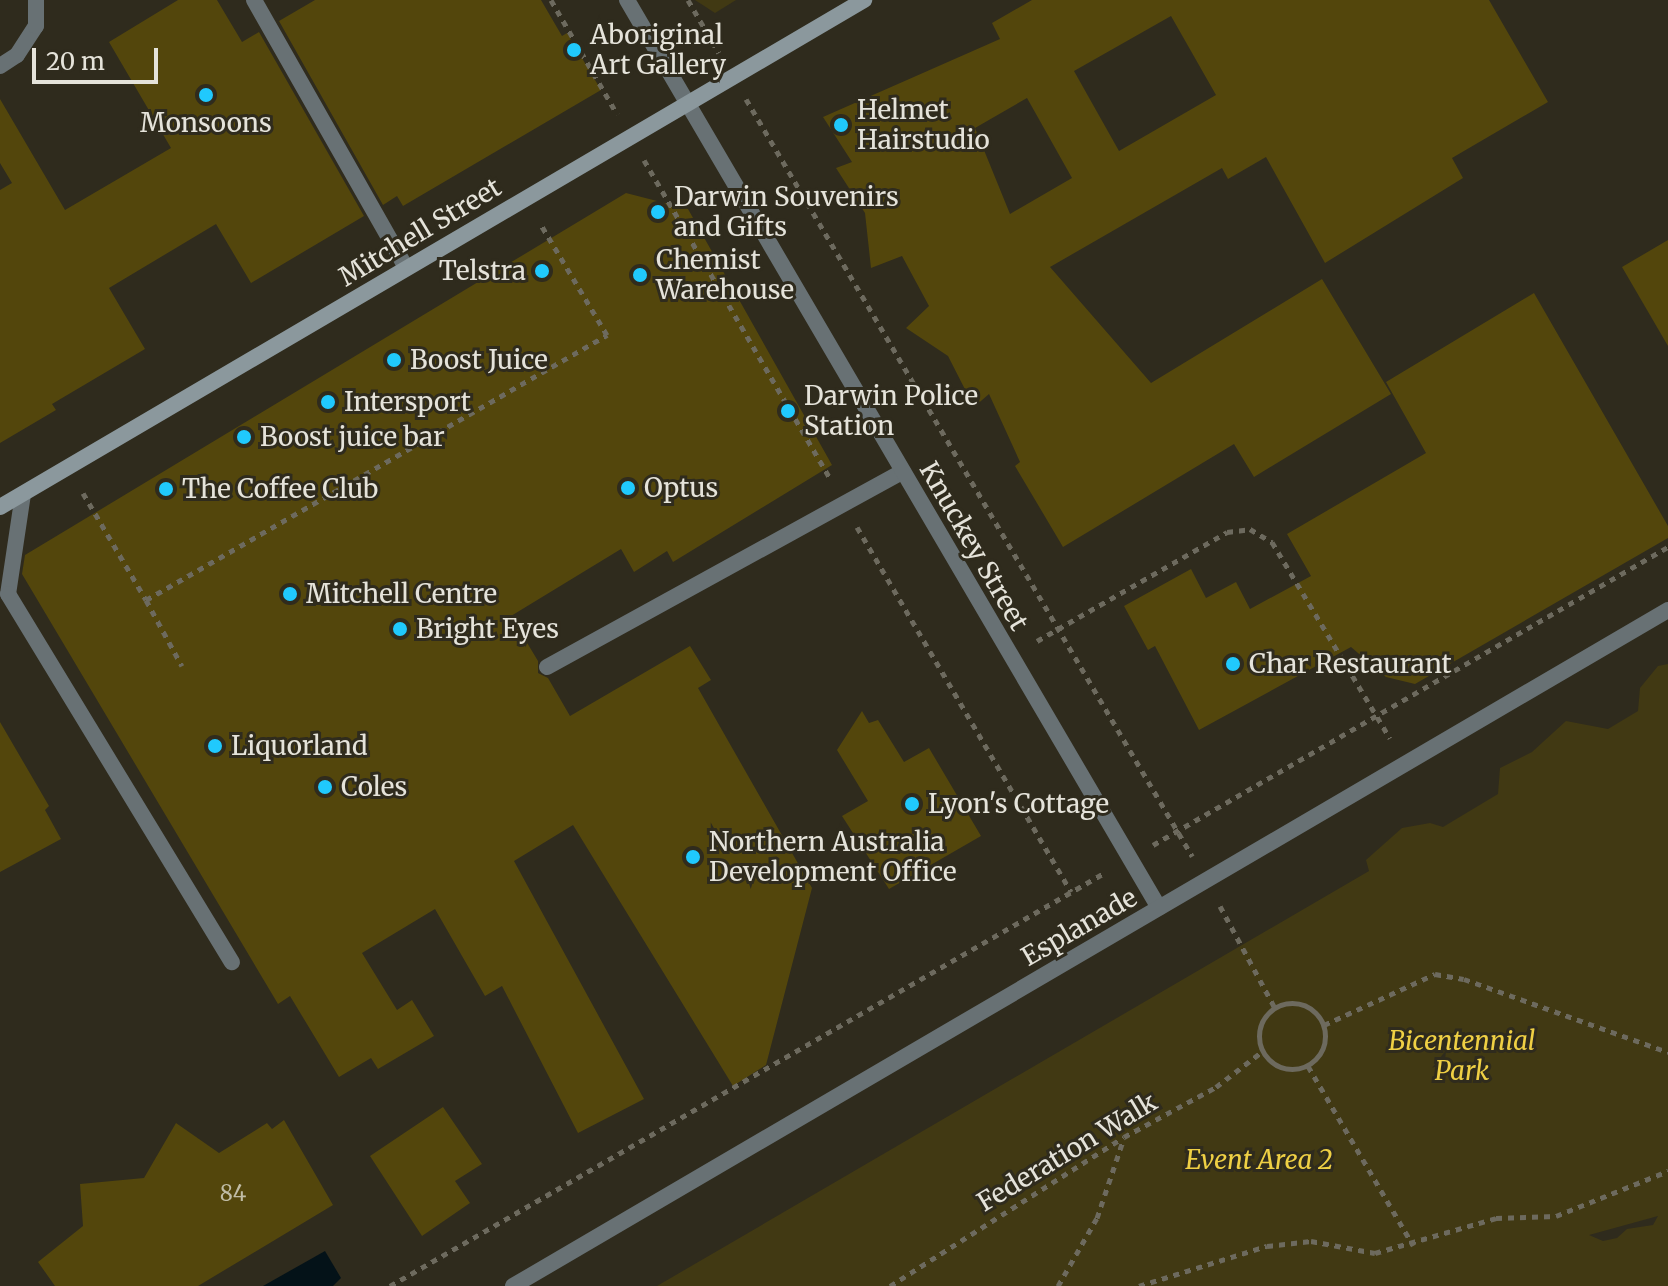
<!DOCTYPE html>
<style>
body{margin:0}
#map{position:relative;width:1668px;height:1286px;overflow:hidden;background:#2f2b1d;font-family:Merriweather,serif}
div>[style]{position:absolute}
.green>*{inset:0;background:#413913}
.water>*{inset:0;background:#041218}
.building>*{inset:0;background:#53460c}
.path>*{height:5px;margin-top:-2.5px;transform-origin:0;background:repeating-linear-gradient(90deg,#6d6a5e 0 6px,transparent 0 12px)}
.path>.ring{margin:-2.5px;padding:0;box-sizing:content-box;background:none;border:5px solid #6d6a5e;border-radius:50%}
.lane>*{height:16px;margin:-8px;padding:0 8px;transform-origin:8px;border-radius:8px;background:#687174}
.street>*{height:16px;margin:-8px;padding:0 8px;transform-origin:8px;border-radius:8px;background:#687174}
.secondary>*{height:16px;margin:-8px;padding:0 8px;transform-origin:8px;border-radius:8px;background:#8b989d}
.dots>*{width:22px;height:22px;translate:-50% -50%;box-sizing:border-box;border:4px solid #2f2b1d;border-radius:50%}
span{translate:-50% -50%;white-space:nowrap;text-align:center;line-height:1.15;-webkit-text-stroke:6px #2f2b1d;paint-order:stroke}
.number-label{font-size:22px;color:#c0bca6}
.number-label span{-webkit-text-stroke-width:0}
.poi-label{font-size:26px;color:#e5e3da}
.left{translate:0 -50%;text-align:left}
.right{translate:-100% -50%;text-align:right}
.street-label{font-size:26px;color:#e5e3da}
.park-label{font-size:26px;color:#efd044;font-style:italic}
.scale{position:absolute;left:32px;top:48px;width:126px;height:36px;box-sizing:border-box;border:4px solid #e5e3da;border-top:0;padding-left:10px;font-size:24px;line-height:28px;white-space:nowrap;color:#e5e3da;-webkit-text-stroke:6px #2f2b1d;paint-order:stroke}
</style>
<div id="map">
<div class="green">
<i style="clip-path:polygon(695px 0,736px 0,715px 13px)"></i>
<i style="clip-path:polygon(evenodd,1668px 664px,1668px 1286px,657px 1286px,1369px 871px,1366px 860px,1402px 828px,1430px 823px,1443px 827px,1498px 794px,1500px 768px,1532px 752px,1566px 721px,1608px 729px,1638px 711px,1640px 688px,1658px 666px,1668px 664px,1658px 1216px,1653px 1225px,1627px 1229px,1617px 1238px,1603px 1241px,1589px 1235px,1658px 1216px)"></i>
</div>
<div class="water">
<i style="clip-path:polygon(325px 1251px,341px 1278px,333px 1286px,263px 1286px)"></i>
</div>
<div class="building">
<i style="clip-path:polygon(178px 0,217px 0,242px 42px,259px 32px,364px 216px,251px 283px,216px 224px,109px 288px,145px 349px,52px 404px,56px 410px,0 443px,0 190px,12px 183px,0 163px,0 99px,65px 210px,171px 148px,109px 42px)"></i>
<i style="clip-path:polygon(315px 0,541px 0,562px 36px,567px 33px,601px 90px,403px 206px,397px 196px,383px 205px,279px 21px)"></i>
<i style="clip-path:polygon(evenodd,1032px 0,1489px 0,1548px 102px,1452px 158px,1463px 178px,1325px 263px,1266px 157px,1228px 179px,1222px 168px,1050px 267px,1151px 383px,1322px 279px,1391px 394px,1254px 477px,1234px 444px,1063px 547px,1015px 466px,1020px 462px,989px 394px,974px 407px,948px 356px,906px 328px,929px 306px,902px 256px,871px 268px,865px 213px,836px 168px,852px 162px,823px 117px,1000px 39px,992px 23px,1032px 0,1171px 16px,1216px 95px,1119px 151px,1074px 71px,1171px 16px,1032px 0,1027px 98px,1072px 178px,1010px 214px,975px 128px,1027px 98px)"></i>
<i style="clip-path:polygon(626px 193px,688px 209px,832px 465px,673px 562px,667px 551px,634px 572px,621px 549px,511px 616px,538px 661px,538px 673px,548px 678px,570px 716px,690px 646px,711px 680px,698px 688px,812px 888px,766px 1065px,733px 1086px,573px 825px,514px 861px,644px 1099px,578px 1133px,502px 986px,485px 996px,435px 909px,362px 953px,397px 1010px,412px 1000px,434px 1036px,378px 1069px,371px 1058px,339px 1077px,290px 996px,278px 1004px,22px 574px,25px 555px)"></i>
<i style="clip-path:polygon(1668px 240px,1668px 346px,1622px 267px)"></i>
<i style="clip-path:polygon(1534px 293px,1668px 526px,1668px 538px,1415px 684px,1386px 677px,1351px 647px,1199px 730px,1155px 646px,1148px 650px,1124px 606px,1191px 569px,1206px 598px,1236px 582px,1250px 609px,1311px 576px,1287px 534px,1426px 453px,1386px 382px)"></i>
<i style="clip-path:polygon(862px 711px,869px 723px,878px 720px,904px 762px,929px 748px,981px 836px,889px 889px,842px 816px,868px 801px,837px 750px)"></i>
<i style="clip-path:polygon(0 722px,49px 806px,45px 810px,61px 839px,0 872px)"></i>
<i style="clip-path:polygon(443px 1107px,482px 1164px,455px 1181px,470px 1203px,422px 1236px,370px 1156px)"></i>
<i style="clip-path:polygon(284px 1120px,333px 1205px,198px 1286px,55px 1286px,38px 1262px,83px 1226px,80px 1184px,144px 1178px,176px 1123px,219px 1153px,267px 1123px,272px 1129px)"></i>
</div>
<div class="path">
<i style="left:551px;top:0;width:132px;rotate:59.9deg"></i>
<i style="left:688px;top:0;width:61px;rotate:59.7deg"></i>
<i style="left:746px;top:99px;width:879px;rotate:59.49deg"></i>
<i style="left:644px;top:160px;width:371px;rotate:59.7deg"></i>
<i style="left:83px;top:493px;width:124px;rotate:59.5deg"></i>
<i style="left:146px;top:600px;width:532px;rotate:-29.89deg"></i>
<i style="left:607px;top:335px;width:131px;rotate:-120.9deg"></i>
<i style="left:857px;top:527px;width:423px;rotate:59.6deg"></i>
<i style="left:146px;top:600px;width:75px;rotate:61.4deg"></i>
<i style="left:1037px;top:641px;width:219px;rotate:-29.8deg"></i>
<i style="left:1227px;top:532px;width:23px;rotate:-7deg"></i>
<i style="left:1250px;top:529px;width:26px;rotate:31deg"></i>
<i style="left:1272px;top:542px;width:229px;rotate:59deg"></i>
<i style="left:1153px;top:845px;width:595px;rotate:-30.06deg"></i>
<i style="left:1220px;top:906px;width:116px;rotate:61.7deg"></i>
<i class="ring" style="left:1259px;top:1003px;width:61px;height:61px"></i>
<i style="left:1324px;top:1025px;width:122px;rotate:-24.7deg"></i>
<i style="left:1435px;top:974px;width:29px;rotate:10deg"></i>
<i style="left:1464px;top:979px;width:217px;rotate:19.7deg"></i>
<i style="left:1308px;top:1066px;width:208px;rotate:59.6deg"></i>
<i style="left:390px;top:1286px;width:827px;rotate:-30.04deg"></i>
<i style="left:890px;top:1286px;width:277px;rotate:-32.5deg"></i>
<i style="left:1124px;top:1137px;width:105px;rotate:-28.5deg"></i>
<i style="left:1216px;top:1087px;width:59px;rotate:-37.5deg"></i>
<i style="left:1058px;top:1286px;width:78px;rotate:-60.2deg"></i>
<i style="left:1097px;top:1218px;width:84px;rotate:-71.4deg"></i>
<i style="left:1139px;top:1286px;width:134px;rotate:-17.4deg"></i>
<i style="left:1267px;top:1246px;width:44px;rotate:-6.5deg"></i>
<i style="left:1311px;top:1241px;width:65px;rotate:10.6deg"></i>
<i style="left:1375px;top:1253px;width:126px;rotate:-16.1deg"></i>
<i style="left:1496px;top:1218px;width:60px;rotate:-1.9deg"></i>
<i style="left:1556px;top:1216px;width:121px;rotate:-21.9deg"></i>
</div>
<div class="lane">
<i style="left:0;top:66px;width:20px;rotate:-33deg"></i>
<i style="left:17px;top:55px;width:35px;rotate:-57deg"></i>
<i style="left:36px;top:26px;width:26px;rotate:-90deg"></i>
<i style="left:23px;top:494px;width:101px;rotate:98.5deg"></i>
<i style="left:8px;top:594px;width:431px;rotate:58.7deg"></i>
<i style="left:547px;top:667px;width:406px;rotate:-28.8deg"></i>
</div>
<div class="street">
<i style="left:254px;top:0;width:308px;rotate:60.4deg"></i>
<i style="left:627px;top:0;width:1052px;rotate:59.63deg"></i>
<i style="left:513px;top:1286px;width:1338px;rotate:-30.34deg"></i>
</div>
<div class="secondary">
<i style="left:0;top:507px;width:1002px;rotate:-30.4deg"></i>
</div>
<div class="dots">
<i style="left:574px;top:50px;background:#20c9fd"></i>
<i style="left:206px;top:95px;background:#20c9fd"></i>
<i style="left:841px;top:125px;background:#20c9fd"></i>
<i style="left:658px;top:212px;background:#20c9fd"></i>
<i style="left:542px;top:271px;background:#20c9fd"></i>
<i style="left:640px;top:275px;background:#20c9fd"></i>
<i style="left:394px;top:360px;background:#20c9fd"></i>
<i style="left:328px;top:402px;background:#20c9fd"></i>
<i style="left:788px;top:411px;background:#20c9fd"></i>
<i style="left:244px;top:437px;background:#20c9fd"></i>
<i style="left:628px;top:488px;background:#20c9fd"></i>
<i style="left:166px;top:489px;background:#20c9fd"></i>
<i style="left:290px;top:594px;background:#20c9fd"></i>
<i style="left:400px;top:629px;background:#20c9fd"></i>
<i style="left:1233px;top:664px;background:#20c9fd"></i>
<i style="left:215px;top:746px;background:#20c9fd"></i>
<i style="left:325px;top:787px;background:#20c9fd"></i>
<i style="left:912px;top:804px;background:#20c9fd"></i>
<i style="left:693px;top:857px;background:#20c9fd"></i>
</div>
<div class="number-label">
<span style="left:233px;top:1194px">84</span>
</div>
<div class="poi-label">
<span class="left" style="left:590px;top:50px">Aboriginal<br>Art Gallery</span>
<span class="left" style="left:857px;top:125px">Helmet<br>Hairstudio</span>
<span style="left:206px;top:123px">Monsoons</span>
<span class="left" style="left:674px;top:212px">Darwin Souvenirs<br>and Gifts</span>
<span class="left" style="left:656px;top:275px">Chemist<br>Warehouse</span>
<span class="right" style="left:526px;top:271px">Telstra</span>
<span class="left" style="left:410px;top:360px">Boost Juice</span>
<span class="left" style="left:804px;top:411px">Darwin Police<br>Station</span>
<span class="left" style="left:344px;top:402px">Intersport</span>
<span class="left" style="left:260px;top:437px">Boost juice bar</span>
<span class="left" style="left:644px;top:488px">Optus</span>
<span class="left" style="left:182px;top:489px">The Coffee Club</span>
<span class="left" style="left:306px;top:594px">Mitchell Centre</span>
<span class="left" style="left:416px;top:629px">Bright Eyes</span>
<span class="left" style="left:1249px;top:664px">Char Restaurant</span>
<span class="left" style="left:231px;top:746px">Liquorland</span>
<span class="left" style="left:341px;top:787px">Coles</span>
<span class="left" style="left:928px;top:804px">Lyon's Cottage</span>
<span class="left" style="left:709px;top:857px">Northern Australia<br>Development Office</span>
</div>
<div class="street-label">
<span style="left:420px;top:232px;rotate:-31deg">Mitchell Street</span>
<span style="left:974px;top:546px;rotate:60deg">Knuckey Street</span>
<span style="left:1079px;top:927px;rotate:-30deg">Esplanade</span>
<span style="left:1067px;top:1152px;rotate:-31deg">Federation Walk</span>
</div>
<div class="park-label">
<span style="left:1462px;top:1056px">Bicentennial<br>Park</span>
<span style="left:1259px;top:1160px">Event Area 2</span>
</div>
<div class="scale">20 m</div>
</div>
